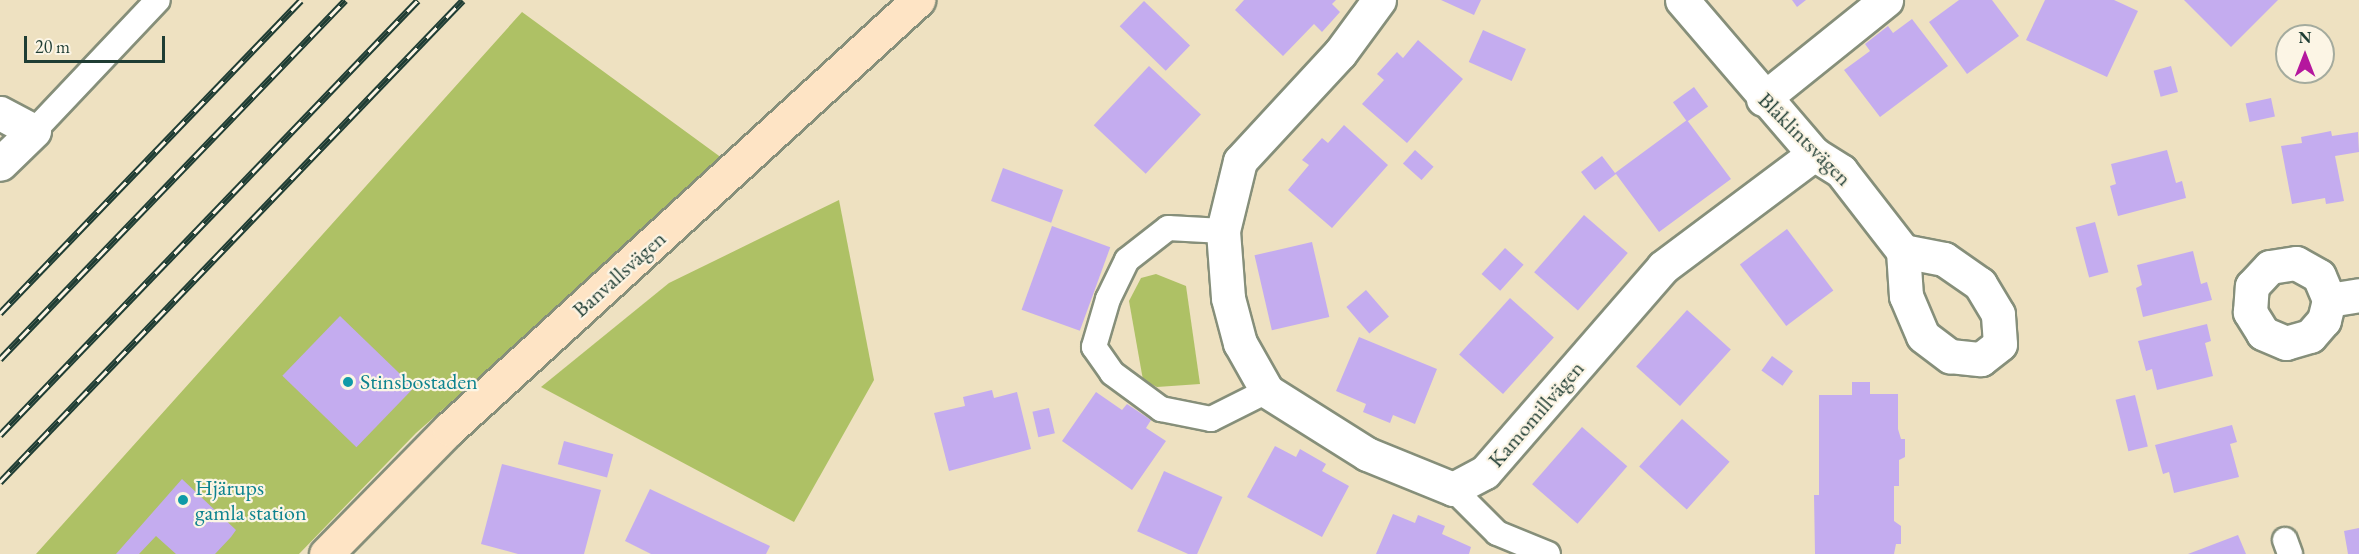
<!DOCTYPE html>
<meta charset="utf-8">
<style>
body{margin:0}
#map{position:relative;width:2359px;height:554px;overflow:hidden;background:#eee1c1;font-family:"EB Garamond",serif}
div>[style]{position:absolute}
.green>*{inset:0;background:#aec165}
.building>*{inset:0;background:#c4acef;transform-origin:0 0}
.roads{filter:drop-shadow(2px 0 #868f7a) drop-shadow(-2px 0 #868f7a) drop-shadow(0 2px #868f7a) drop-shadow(0 -2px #868f7a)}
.lane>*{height:24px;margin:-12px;padding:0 12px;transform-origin:12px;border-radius:12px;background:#fff}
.street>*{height:33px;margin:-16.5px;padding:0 16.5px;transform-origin:16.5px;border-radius:16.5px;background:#fff}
.secondary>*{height:33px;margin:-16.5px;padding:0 16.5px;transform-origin:16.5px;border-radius:16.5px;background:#fee4c5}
.rail>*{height:7px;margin-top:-3.5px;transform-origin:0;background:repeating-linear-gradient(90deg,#fcf5e5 0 14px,#1f3d34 0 28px);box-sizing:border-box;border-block:2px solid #1f3d34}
.dots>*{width:16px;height:16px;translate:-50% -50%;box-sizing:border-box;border:3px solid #fcf5e5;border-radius:50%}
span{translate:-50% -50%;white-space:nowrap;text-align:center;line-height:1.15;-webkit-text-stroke:4.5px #fcf5e5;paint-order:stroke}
.street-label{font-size:22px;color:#1f3d34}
.culture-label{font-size:22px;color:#0d838f}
.left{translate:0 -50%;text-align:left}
.north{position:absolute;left:2275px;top:24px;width:60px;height:60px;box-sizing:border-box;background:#fcf5e5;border:2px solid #a4ab9e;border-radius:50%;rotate:0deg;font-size:16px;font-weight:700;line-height:24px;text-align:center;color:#1f3d34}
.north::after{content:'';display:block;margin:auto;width:21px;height:27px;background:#b5179e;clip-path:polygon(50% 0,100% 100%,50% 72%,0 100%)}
.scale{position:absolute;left:24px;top:36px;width:141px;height:27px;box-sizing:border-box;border:3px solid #1f3d34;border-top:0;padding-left:8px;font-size:18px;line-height:21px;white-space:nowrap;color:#1f3d34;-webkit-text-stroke:4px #fcf5e5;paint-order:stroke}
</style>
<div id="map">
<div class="green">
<i style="clip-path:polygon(522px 12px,726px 161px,416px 433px,299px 554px,36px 554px)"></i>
<i style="clip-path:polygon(839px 200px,874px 380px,794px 522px,541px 387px,669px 283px)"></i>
<i style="clip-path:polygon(1156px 274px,1186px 286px,1200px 384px,1157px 387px,1143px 380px,1129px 301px,1141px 278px)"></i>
</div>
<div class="building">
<i style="clip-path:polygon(1244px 0,1336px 0,1332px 4px,1340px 12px,1322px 32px,1314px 24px,1283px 56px,1235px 10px)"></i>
<i style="clip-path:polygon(1441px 0,1481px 0,1474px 15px)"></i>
<i style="clip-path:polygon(1792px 0,1806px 0,1797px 7px)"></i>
<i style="clip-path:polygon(1959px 0,1992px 0,2019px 36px,1967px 74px,1929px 22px)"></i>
<i style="clip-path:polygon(2045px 0,2114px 0,2138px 11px,2107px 77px,2026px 40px)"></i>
<i style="clip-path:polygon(2184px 0,2278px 0,2231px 47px)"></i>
<i style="left:1144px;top:1px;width:64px;height:35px;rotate:44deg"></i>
<i style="clip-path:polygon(1912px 19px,1948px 66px,1880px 117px,1844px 70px,1870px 51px,1865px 44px,1888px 26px,1893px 33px)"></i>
<i style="left:1483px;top:30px;width:47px;height:35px;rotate:24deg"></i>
<i style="clip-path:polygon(1418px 40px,1463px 79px,1407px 143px,1362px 104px,1384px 80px,1377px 74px,1397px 52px,1403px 58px)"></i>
<i style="left:1149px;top:66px;width:71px;height:81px;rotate:43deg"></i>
<i style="left:2171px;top:66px;width:27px;height:18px;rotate:75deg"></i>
<i style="left:1694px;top:87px;width:24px;height:26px;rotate:54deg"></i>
<i style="left:2271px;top:98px;width:19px;height:26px;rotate:78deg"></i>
<i style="clip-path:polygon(1687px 120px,1731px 179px,1659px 232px,1616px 174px,1595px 190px,1581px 172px,1602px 156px,1615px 173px)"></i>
<i style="clip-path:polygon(1344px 125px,1388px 165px,1332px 228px,1288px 190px,1309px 165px,1302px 160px,1322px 138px,1328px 143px)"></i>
<i style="clip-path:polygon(2331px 131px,2332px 136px,2358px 132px,2359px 152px,2335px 156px,2344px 201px,2326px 204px,2325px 198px,2292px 204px,2281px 146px,2302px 143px,2301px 137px)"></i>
<i style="left:1415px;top:150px;width:25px;height:18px;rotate:42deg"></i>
<i style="clip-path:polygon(2167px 150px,2176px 183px,2182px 181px,2186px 198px,2118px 216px,2110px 186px,2116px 184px,2111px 164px)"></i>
<i style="left:1003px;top:168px;width:64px;height:35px;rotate:20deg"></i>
<i style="left:1584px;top:215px;width:58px;height:76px;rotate:41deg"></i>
<i style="left:2095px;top:222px;width:52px;height:20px;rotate:75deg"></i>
<i style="left:1052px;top:226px;width:62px;height:89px;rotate:20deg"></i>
<i style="left:1787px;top:229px;width:77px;height:59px;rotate:53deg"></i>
<i style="left:1312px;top:242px;width:77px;height:59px;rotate:77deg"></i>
<i style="left:1505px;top:248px;width:25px;height:35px;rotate:42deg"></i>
<i style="clip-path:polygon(2193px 251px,2201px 284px,2207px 282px,2212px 300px,2143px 317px,2136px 288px,2142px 285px,2137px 265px)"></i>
<i style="left:1366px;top:290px;width:35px;height:26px;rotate:49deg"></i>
<i style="left:1510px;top:298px;width:59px;height:76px;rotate:42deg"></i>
<i style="left:1687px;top:310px;width:59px;height:76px;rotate:42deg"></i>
<i style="left:340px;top:316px;width:103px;height:83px;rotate:44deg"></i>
<i style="clip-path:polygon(2207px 324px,2211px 341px,2205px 343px,2213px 376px,2157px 390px,2152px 369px,2146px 371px,2138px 341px)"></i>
<i style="clip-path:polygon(1359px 337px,1437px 369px,1415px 424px,1393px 415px,1390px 423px,1363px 412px,1366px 404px,1336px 391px)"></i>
<i style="left:1772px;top:356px;width:26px;height:18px;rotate:36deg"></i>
<i style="clip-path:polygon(1852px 382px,1870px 382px,1870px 394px,1898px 394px,1898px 429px,1901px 439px,1905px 439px,1905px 457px,1899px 460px,1899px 486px,1894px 486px,1894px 521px,1901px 526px,1901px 544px,1896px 544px,1894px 554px,1815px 554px,1814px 495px,1819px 495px,1819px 395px,1852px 395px)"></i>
<i style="clip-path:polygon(992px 390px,994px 398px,1017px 392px,1031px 449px,949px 471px,934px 413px,965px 406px,963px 397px)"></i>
<i style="clip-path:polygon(1096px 392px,1122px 410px,1127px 404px,1151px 420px,1146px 428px,1166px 441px,1132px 490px,1062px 441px)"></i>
<i style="left:2135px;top:395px;width:53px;height:20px;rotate:76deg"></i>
<i style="left:1049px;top:408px;width:26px;height:17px;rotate:77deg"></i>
<i style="left:1682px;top:419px;width:64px;height:64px;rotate:42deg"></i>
<i style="clip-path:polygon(2232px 425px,2237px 442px,2230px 444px,2239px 477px,2174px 493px,2169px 472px,2163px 474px,2155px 445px)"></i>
<i style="left:1582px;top:427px;width:60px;height:76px;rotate:41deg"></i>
<i style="left:564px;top:441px;width:51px;height:24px;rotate:15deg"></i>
<i style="clip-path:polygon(1275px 446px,1296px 457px,1300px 449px,1326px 464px,1322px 471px,1349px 486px,1322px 537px,1247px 497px)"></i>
<i style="clip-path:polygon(502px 464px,601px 490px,584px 554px,518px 554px,481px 544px)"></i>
<i style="left:1164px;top:471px;width:64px;height:66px;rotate:24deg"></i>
<i style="clip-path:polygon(182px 479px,236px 530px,231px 537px,215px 554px,176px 554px,156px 536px,139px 554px,116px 554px)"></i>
<i style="clip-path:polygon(650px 489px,770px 546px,766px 554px,651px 554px,625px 541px)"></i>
<i style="clip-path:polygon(1393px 514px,1415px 523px,1418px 515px,1445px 526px,1442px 534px,1471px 547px,1469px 554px,1376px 554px)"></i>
<i style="clip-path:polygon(2359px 528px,2359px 554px,2348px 554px,2344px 531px)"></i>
<i style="clip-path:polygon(2238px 535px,2246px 554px,2188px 554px)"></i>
</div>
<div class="roads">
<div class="lane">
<i style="left:34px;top:131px;width:180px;rotate:-46.6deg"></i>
<i style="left:1223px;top:231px;width:55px;rotate:-176.9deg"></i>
<i style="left:1168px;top:228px;width:52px;rotate:142deg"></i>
<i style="left:1127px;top:260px;width:43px;rotate:116deg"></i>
<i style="left:1108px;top:299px;width:50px;rotate:106.3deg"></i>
<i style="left:1094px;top:347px;width:32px;rotate:55deg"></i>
<i style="left:1112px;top:373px;width:61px;rotate:36.3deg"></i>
<i style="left:1161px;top:409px;width:51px;rotate:11.3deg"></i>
<i style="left:1211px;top:419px;width:63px;rotate:-26.6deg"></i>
<i style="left:1453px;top:489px;width:62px;rotate:45deg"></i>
<i style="left:1497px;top:533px;width:55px;rotate:22.4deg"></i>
<i style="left:2285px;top:540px;width:15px;rotate:70deg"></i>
</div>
<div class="street">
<i style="left:1379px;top:0;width:66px;rotate:126.3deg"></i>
<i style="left:1340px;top:53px;width:147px;rotate:132.8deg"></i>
<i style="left:1240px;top:161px;width:72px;rotate:103.7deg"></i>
<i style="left:1223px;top:231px;width:67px;rotate:85.7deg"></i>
<i style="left:1228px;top:298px;width:47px;rotate:75.1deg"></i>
<i style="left:1240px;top:343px;width:55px;rotate:60.6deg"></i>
<i style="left:1267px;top:391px;width:118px;rotate:32.2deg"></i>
<i style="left:1367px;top:454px;width:93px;rotate:22.1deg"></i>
<i style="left:1453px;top:489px;width:36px;rotate:-28deg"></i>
<i style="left:1485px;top:472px;width:271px;rotate:-49deg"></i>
<i style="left:1663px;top:267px;width:189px;rotate:-36.8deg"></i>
<i style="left:1682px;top:0;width:203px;rotate:49.4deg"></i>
<i style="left:1814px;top:154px;width:32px;rotate:32deg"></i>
<i style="left:1841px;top:171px;width:101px;rotate:52.2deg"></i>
<i style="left:1903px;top:251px;width:45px;rotate:86.2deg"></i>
<i style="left:1906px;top:296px;width:43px;rotate:67deg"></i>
<i style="left:1923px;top:336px;width:34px;rotate:37deg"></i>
<i style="left:1950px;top:356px;width:31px;rotate:6deg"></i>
<i style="left:1981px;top:359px;width:24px;rotate:-38deg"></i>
<i style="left:2000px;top:344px;width:30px;rotate:-94deg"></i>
<i style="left:1998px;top:314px;width:35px;rotate:-121deg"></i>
<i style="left:1980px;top:284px;width:44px;rotate:-145.2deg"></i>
<i style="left:1944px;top:259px;width:42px;rotate:-169deg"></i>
<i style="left:1763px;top:99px;width:158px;rotate:-38.8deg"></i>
<i style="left:0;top:113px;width:38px;rotate:28deg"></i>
<i style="left:34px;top:131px;width:47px;rotate:135.9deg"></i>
<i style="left:2329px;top:300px;width:21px;rotate:104deg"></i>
<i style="left:2324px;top:320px;width:21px;rotate:131deg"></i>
<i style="left:2310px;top:336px;width:25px;rotate:164deg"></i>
<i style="left:2286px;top:343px;width:25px;rotate:-157deg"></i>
<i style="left:2263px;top:333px;width:25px;rotate:-122deg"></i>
<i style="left:2250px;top:312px;width:26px;rotate:-86deg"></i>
<i style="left:2252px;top:286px;width:26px;rotate:-47deg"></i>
<i style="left:2270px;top:267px;width:26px;rotate:-9deg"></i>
<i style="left:2296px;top:263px;width:26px;rotate:29deg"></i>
<i style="left:2319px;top:276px;width:26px;rotate:67deg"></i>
<i style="left:2329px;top:300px;width:30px;rotate:-9deg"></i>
</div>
<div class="secondary">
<i style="left:326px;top:554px;width:175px;rotate:-45.5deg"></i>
<i style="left:449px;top:429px;width:636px;rotate:-42.45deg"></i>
</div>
</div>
<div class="rail">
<i style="left:0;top:313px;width:434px;rotate:-46.1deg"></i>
<i style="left:0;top:359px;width:498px;rotate:-46.1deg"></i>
<i style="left:0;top:435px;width:603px;rotate:-46.14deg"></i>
<i style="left:0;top:482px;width:668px;rotate:-46.15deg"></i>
</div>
<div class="dots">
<i style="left:348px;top:382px;background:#0f9aa8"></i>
<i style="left:183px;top:500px;background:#0f9aa8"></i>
</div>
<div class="street-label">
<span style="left:1805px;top:139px;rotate:45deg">Blåklintsvägen</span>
<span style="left:619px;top:274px;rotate:-42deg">Banvallsvägen</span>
<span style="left:1536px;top:414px;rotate:-49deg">Kamomillvägen</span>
</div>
<div class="culture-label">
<span class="left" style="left:360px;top:382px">Stinsbostaden</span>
<span class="left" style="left:195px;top:500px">Hjärups<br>gamla station</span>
</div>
<div class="north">N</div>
<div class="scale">20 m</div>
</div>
